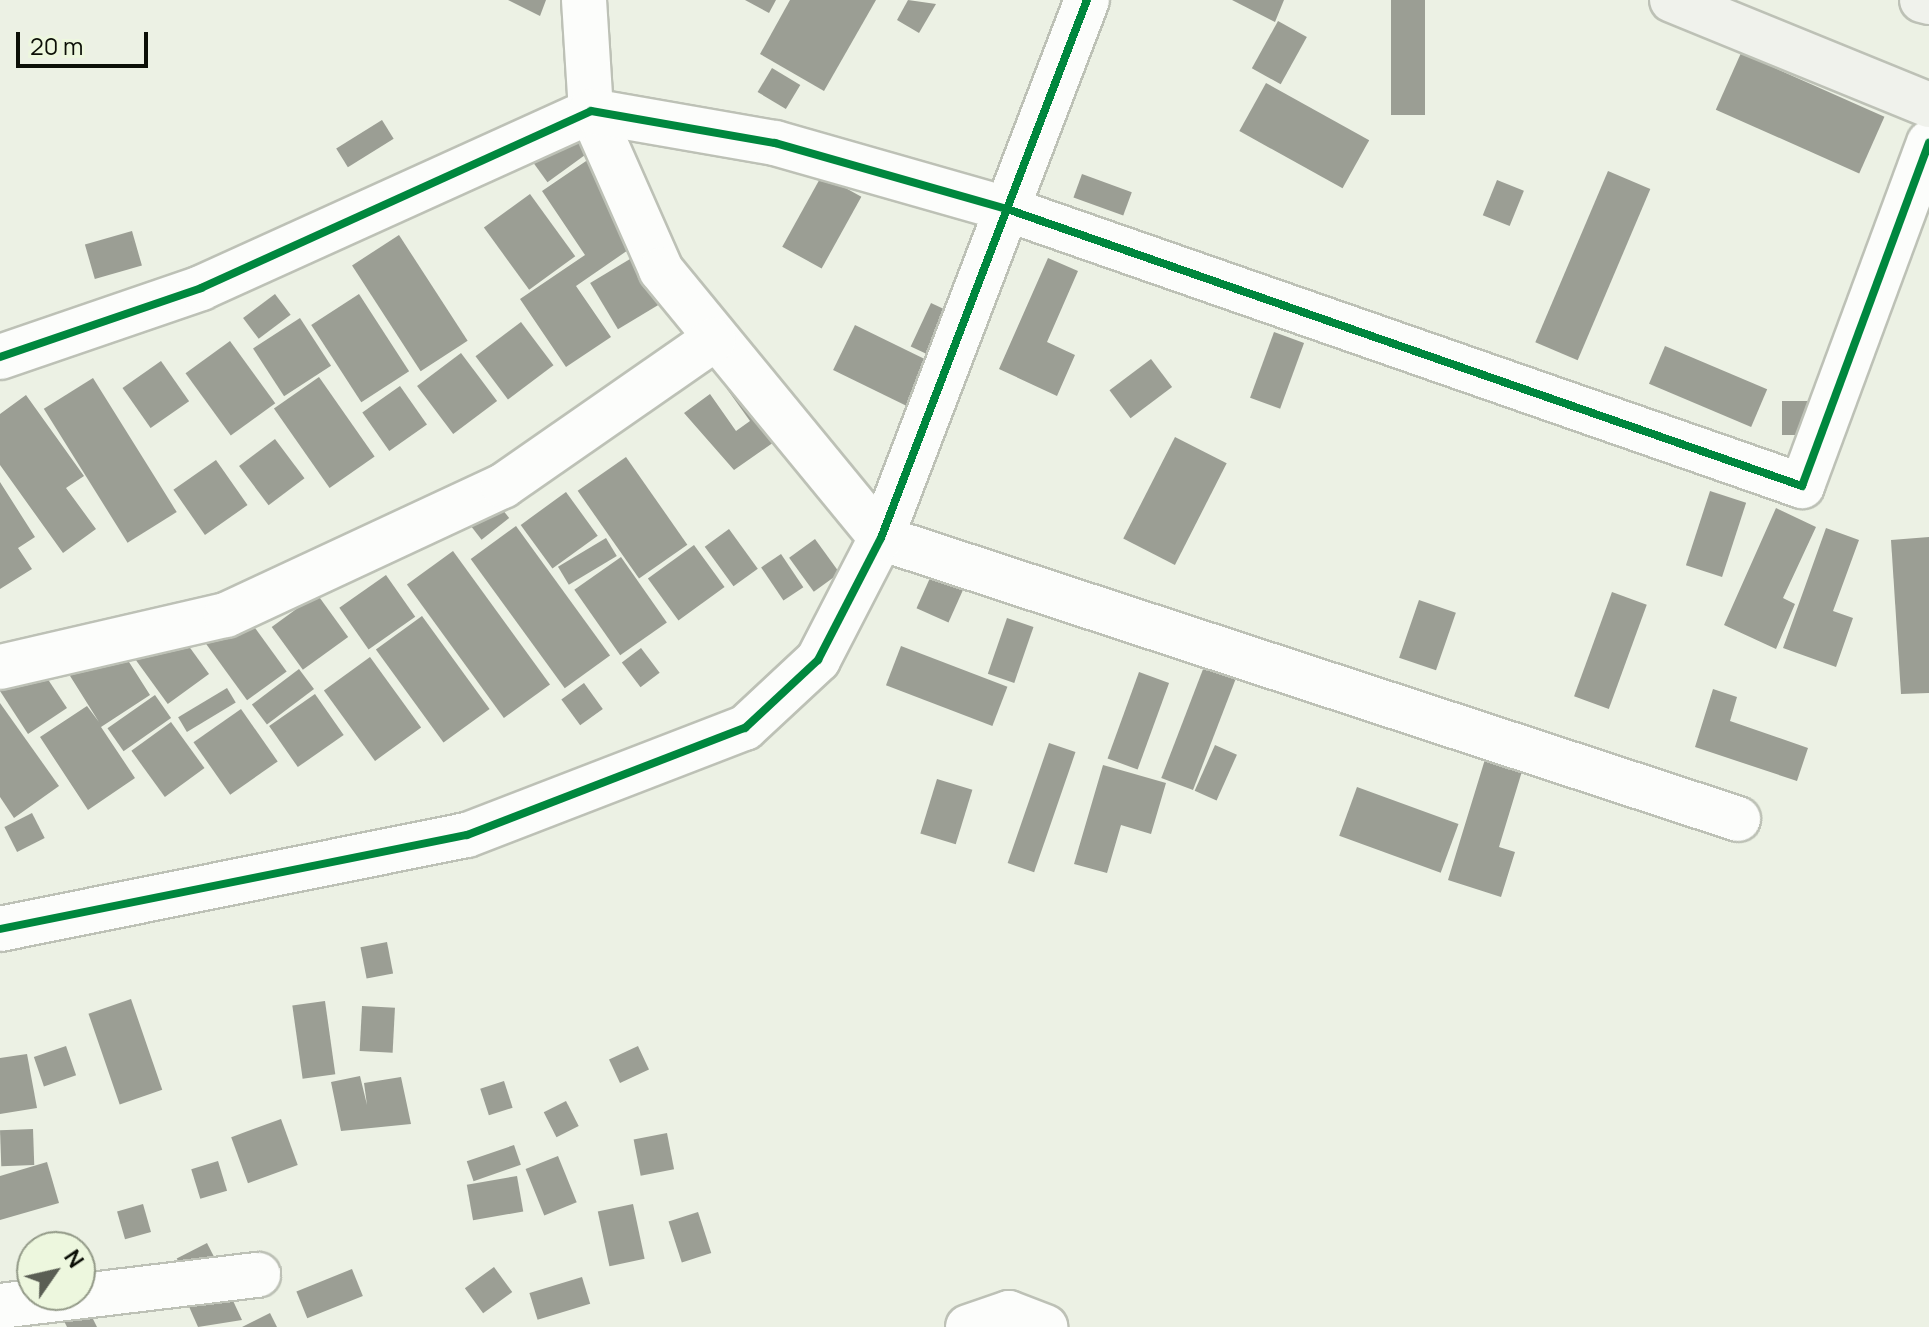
<!DOCTYPE html>
<style>
body{margin:0}
#map{position:relative;width:1929px;height:1327px;overflow:hidden;background:#ecf1e4;font-family:Manrope,sans-serif}
div>[style]{position:absolute}
.building>*{inset:0;background:#9b9e94;transform-origin:0 0}
.roads{filter:drop-shadow(2px 0 #bdc1b6) drop-shadow(-2px 0 #bdc1b6) drop-shadow(0 2px #bdc1b6) drop-shadow(0 -2px #bdc1b6)}
.minor>*{height:44px;margin:-22px;padding:0 22px;transform-origin:22px;border-radius:22px;background:#fcfdfb}
.secondary>*{height:44px;margin:-22px;padding:0 22px;transform-origin:22px;border-radius:22px;background:#f0f2ec}
.cycleway>*{height:8px;margin:-4px;padding:0 4px;transform-origin:4px;border-radius:4px;background:#00873e}
span{translate:-50% -50%;white-space:nowrap;text-align:center;line-height:1.15;-webkit-text-stroke:6px #edf7de;paint-order:stroke}
.north{position:absolute;left:16px;top:1231px;width:80px;height:80px;box-sizing:border-box;background:#edf7de;border:2px solid #939a88;border-radius:50%;rotate:56deg;font-size:22px;font-weight:700;line-height:32px;text-align:center;color:#0c0f07}
.north::after{content:'';display:block;margin:auto;width:28px;height:36px;background:#5a5e54;clip-path:polygon(50% 0,100% 100%,50% 72%,0 100%)}
.scale{position:absolute;left:16px;top:32px;width:132px;height:36px;box-sizing:border-box;border:4px solid #0c0f07;border-top:0;padding-left:10px;font-size:24px;line-height:28px;white-space:nowrap;color:#0c0f07;-webkit-text-stroke:6px #edf7de;paint-order:stroke}
</style>
<div id="map">
<div class="building">
<i style="clip-path:polygon(508px 0,546px 0,540px 16px)"></i>
<i style="clip-path:polygon(745px 0,776px 0,769px 13px)"></i>
<i style="clip-path:polygon(790px 0,876px 0,824px 91px,760px 54px)"></i>
<i style="clip-path:polygon(908px 0,936px 4px,919px 33px,897px 20px)"></i>
<i style="clip-path:polygon(1232px 0,1284px 0,1275px 22px)"></i>
<i style="left:1391px;top:0;width:34px;height:115px"></i>
<i style="left:1278px;top:21px;width:33px;height:54px;rotate:29deg"></i>
<i style="left:1741px;top:53px;width:157px;height:62px;rotate:24deg"></i>
<i style="left:772px;top:68px;width:33px;height:28px;rotate:31deg"></i>
<i style="left:1266px;top:83px;width:118px;height:55px;rotate:29deg"></i>
<i style="left:382px;top:120px;width:22px;height:54px;rotate:58deg"></i>
<i style="left:573px;top:134px;width:24px;height:49px;rotate:54deg"></i>
<i style="clip-path:polygon(592px 157px,647px 237px,576px 286px,611px 337px,566px 367px,520px 299px,585px 255px,542px 191px)"></i>
<i style="left:1608px;top:171px;width:46px;height:186px;rotate:23deg"></i>
<i style="left:1082px;top:174px;width:53px;height:25px;rotate:20deg"></i>
<i style="left:822px;top:175px;width:45px;height:82px;rotate:29deg"></i>
<i style="left:1497px;top:180px;width:29px;height:38px;rotate:22deg"></i>
<i style="left:530px;top:194px;width:77px;height:57px;rotate:54deg"></i>
<i style="left:132px;top:231px;width:36px;height:49px;rotate:74deg"></i>
<i style="left:399px;top:235px;width:126px;height:56px;rotate:57deg"></i>
<i style="left:645px;top:250px;width:54px;height:64px;rotate:59deg"></i>
<i style="clip-path:polygon(1048px 258px,1078px 271px,1047px 342px,1075px 355px,1057px 396px,999px 369px)"></i>
<i style="left:275px;top:294px;width:26px;height:40px;rotate:53deg"></i>
<i style="left:359px;top:294px;width:92px;height:57px;rotate:57deg"></i>
<i style="left:931px;top:303px;width:26px;height:48px;rotate:25deg"></i>
<i style="left:300px;top:318px;width:57px;height:56px;rotate:57deg"></i>
<i style="left:521px;top:322px;width:54px;height:57px;rotate:53deg"></i>
<i style="left:855px;top:325px;width:90px;height:50px;rotate:26deg"></i>
<i style="left:1274px;top:332px;width:32px;height:70px;rotate:20deg"></i>
<i style="left:230px;top:341px;width:77px;height:55px;rotate:54deg"></i>
<i style="left:1665px;top:346px;width:111px;height:41px;rotate:23deg"></i>
<i style="left:461px;top:353px;width:60px;height:55px;rotate:53deg"></i>
<i style="left:1151px;top:359px;width:35px;height:52px;rotate:53deg"></i>
<i style="left:161px;top:361px;width:49px;height:47px;rotate:55deg"></i>
<i style="left:319px;top:377px;width:97px;height:55px;rotate:55deg"></i>
<i style="left:93px;top:378px;width:158px;height:58px;rotate:58deg"></i>
<i style="clip-path:polygon(744px 378px,784px 435px,734px 470px,684px 413px,710px 394px,736px 431px,750px 421px,727px 389px)"></i>
<i style="left:400px;top:386px;width:47px;height:46px;rotate:55deg"></i>
<i style="clip-path:polygon(26px 395px,84px 476px,66px 488px,96px 529px,63px 553px,0 465px,0 414px)"></i>
<i style="left:1782px;top:401px;width:33px;height:34px"></i>
<i style="left:1175px;top:437px;width:58px;height:114px;rotate:27deg"></i>
<i style="left:275px;top:439px;width:49px;height:45px;rotate:53deg"></i>
<i style="left:626px;top:457px;width:107px;height:59px;rotate:55deg"></i>
<i style="left:216px;top:460px;width:55px;height:52px;rotate:55deg"></i>
<i style="clip-path:polygon(0 482px,35px 537px,18px 548px,32px 569px,0 589px)"></i>
<i style="left:1710px;top:491px;width:38px;height:78px;rotate:18deg"></i>
<i style="left:566px;top:492px;width:54px;height:56px;rotate:54deg"></i>
<i style="left:495px;top:500px;width:23px;height:35px;rotate:52deg"></i>
<i style="clip-path:polygon(1776px 508px,1816px 527px,1783px 598px,1795px 604px,1776px 649px,1724px 625px)"></i>
<i style="left:516px;top:526px;width:160px;height:56px;rotate:54deg"></i>
<i style="clip-path:polygon(1826px 528px,1859px 540px,1833px 611px,1853px 618px,1836px 667px,1783px 648px)"></i>
<i style="left:729px;top:529px;width:49px;height:30px;rotate:54deg"></i>
<i style="clip-path:polygon(1929px 537px,1929px 693px,1901px 694px,1891px 540px)"></i>
<i style="left:606px;top:538px;width:21px;height:56px;rotate:59deg"></i>
<i style="left:815px;top:539px;width:42px;height:32px;rotate:54deg"></i>
<i style="left:694px;top:545px;width:52px;height:57px;rotate:54deg"></i>
<i style="left:453px;top:551px;width:165px;height:57px;rotate:54deg"></i>
<i style="left:781px;top:554px;width:40px;height:24px;rotate:56deg"></i>
<i style="left:621px;top:557px;width:80px;height:57px;rotate:55deg"></i>
<i style="left:934px;top:569px;width:35px;height:43px;rotate:24deg"></i>
<i style="left:386px;top:575px;width:51px;height:57px;rotate:55deg"></i>
<i style="left:1612px;top:592px;width:37px;height:111px;rotate:20deg"></i>
<i style="left:317px;top:594px;width:53px;height:56px;rotate:54deg"></i>
<i style="left:1419px;top:600px;width:39px;height:61px;rotate:19deg"></i>
<i style="left:242px;top:610px;width:76px;height:49px;rotate:54deg"></i>
<i style="left:422px;top:616px;width:115px;height:57px;rotate:54deg"></i>
<i style="left:1007px;top:618px;width:28px;height:59px;rotate:19deg"></i>
<i style="left:172px;top:623px;width:63px;height:51px;rotate:54deg"></i>
<i style="clip-path:polygon(108px 629px,150px 695px,101px 727px,135px 778px,88px 810px,40px 737px,87px 706px,99px 722px,60px 660px)"></i>
<i style="left:901px;top:646px;width:114px;height:42px;rotate:21deg"></i>
<i style="clip-path:polygon(27px 648px,67px 708px,28px 734px,0 691px,0 666px)"></i>
<i style="left:641px;top:648px;width:31px;height:24px;rotate:53deg"></i>
<i style="left:370px;top:657px;width:87px;height:57px;rotate:54deg"></i>
<i style="left:1205px;top:664px;width:34px;height:122px;rotate:21deg"></i>
<i style="left:299px;top:669px;width:25px;height:59px;rotate:53deg"></i>
<i style="left:1139px;top:672px;width:32px;height:92px;rotate:20deg"></i>
<i style="left:584px;top:683px;width:32px;height:28px;rotate:54deg"></i>
<i style="left:227px;top:688px;width:17px;height:57px;rotate:59deg"></i>
<i style="clip-path:polygon(1713px 689px,1737px 697px,1730px 721px,1808px 748px,1797px 781px,1695px 747px)"></i>
<i style="left:315px;top:694px;width:50px;height:56px;rotate:55deg"></i>
<i style="left:155px;top:695px;width:28px;height:58px;rotate:55deg"></i>
<i style="clip-path:polygon(0 703px,59px 786px,14px 818px,0 797px)"></i>
<i style="left:241px;top:709px;width:64px;height:58px;rotate:55deg"></i>
<i style="left:171px;top:722px;width:57px;height:49px;rotate:54deg"></i>
<i style="left:1049px;top:743px;width:28px;height:127px;rotate:19deg"></i>
<i style="left:1215px;top:745px;width:24px;height:50px;rotate:24deg"></i>
<i style="clip-path:polygon(1486px 756px,1523px 768px,1499px 847px,1515px 852px,1501px 897px,1448px 880px)"></i>
<i style="clip-path:polygon(1103px 765px,1166px 783px,1151px 834px,1121px 825px,1107px 873px,1074px 864px)"></i>
<i style="left:937px;top:779px;width:37px;height:57px;rotate:17deg"></i>
<i style="left:1357px;top:787px;width:108px;height:52px;rotate:20deg"></i>
<i style="left:32px;top:813px;width:28px;height:31px;rotate:63deg"></i>
<i style="left:387px;top:942px;width:32px;height:27px;rotate:79deg"></i>
<i style="left:131px;top:999px;width:96px;height:45px;rotate:71deg"></i>
<i style="left:325px;top:1001px;width:74px;height:33px;rotate:82deg"></i>
<i style="left:362px;top:1006px;width:33px;height:45px;rotate:3deg"></i>
<i style="left:66px;top:1046px;width:31px;height:34px;rotate:71deg"></i>
<i style="left:638px;top:1046px;width:26px;height:32px;rotate:65deg"></i>
<i style="clip-path:polygon(27px 1054px,37px 1108px,0 1114px,0 1058px)"></i>
<i style="clip-path:polygon(360px 1076px,367px 1105px,364px 1083px,401px 1077px,411px 1124px,341px 1131px,331px 1082px)"></i>
<i style="left:504px;top:1081px;width:28px;height:25px;rotate:72deg"></i>
<i style="left:566px;top:1101px;width:28px;height:25px;rotate:63deg"></i>
<i style="left:281px;top:1119px;width:49px;height:53px;rotate:70deg"></i>
<i style="left:33px;top:1129px;width:36px;height:33px;rotate:88deg"></i>
<i style="left:667px;top:1133px;width:37px;height:34px;rotate:79deg"></i>
<i style="left:514px;top:1145px;width:21px;height:50px;rotate:71deg"></i>
<i style="left:558px;top:1156px;width:50px;height:35px;rotate:68deg"></i>
<i style="left:218px;top:1161px;width:31px;height:28px;rotate:73deg"></i>
<i style="clip-path:polygon(47px 1162px,59px 1203px,0 1220px,0 1176px)"></i>
<i style="left:517px;top:1176px;width:36px;height:51px;rotate:80deg"></i>
<i style="left:143px;top:1204px;width:29px;height:27px;rotate:74deg"></i>
<i style="left:633px;top:1204px;width:56px;height:36px;rotate:78deg"></i>
<i style="left:698px;top:1212px;width:43px;height:31px;rotate:72deg"></i>
<i style="left:207px;top:1243px;width:30px;height:34px;rotate:63deg"></i>
<i style="left:494px;top:1267px;width:31px;height:36px;rotate:54deg"></i>
<i style="left:352px;top:1269px;width:29px;height:60px;rotate:68deg"></i>
<i style="clip-path:polygon(221px 1275px,242px 1320px,198px 1327px,183px 1293px)"></i>
<i style="left:582px;top:1277px;width:28px;height:55px;rotate:73deg"></i>
<i style="clip-path:polygon(87px 1307px,97px 1327px,67px 1327px,63px 1319px)"></i>
<i style="clip-path:polygon(270px 1313px,277px 1327px,242px 1327px)"></i>
</div>
<div class="roads">
<div class="minor">
<i style="left:584px;top:0;width:111px;rotate:86.4deg"></i>
<i style="left:591px;top:111px;width:174px;rotate:66.2deg"></i>
<i style="left:661px;top:270px;width:347px;rotate:50.6deg"></i>
<i style="left:881px;top:538px;width:902px;rotate:18.15deg"></i>
<i style="left:0;top:357px;width:213px;rotate:-18.9deg"></i>
<i style="left:201px;top:288px;width:428px;rotate:-24.4deg"></i>
<i style="left:591px;top:111px;width:187px;rotate:9.9deg"></i>
<i style="left:775px;top:143px;width:241px;rotate:15.9deg"></i>
<i style="left:1007px;top:209px;width:842px;rotate:19.21deg"></i>
<i style="left:1802px;top:486px;width:366px;rotate:-69.7deg"></i>
<i style="left:0;top:667px;width:232px;rotate:-13deg"></i>
<i style="left:226px;top:615px;width:306px;rotate:-25deg"></i>
<i style="left:503px;top:486px;width:256px;rotate:-34.8deg"></i>
<i style="left:0;top:929px;width:476px;rotate:-11.4deg"></i>
<i style="left:467px;top:835px;width:298px;rotate:-21.1deg"></i>
<i style="left:745px;top:728px;width:100px;rotate:-43deg"></i>
<i style="left:818px;top:660px;width:137px;rotate:-62.7deg"></i>
<i style="left:881px;top:538px;width:576px;rotate:-69.05deg"></i>
<i style="left:0;top:1306px;width:260px;rotate:-6.9deg"></i>
<i style="left:968px;top:1327px;width:43px;rotate:-18.9deg"></i>
<i style="left:1009px;top:1313px;width:39px;rotate:21deg"></i>
</div>
<div class="secondary">
<i style="left:1672px;top:0;width:278px;rotate:22.2deg"></i>
<i style="left:1922px;top:0;width:7px;rotate:16deg"></i>
</div>
</div>
<div class="cycleway">
<i style="left:0;top:357px;width:213px;rotate:-18.9deg"></i>
<i style="left:201px;top:288px;width:428px;rotate:-24.4deg"></i>
<i style="left:591px;top:111px;width:187px;rotate:9.9deg"></i>
<i style="left:775px;top:143px;width:241px;rotate:15.9deg"></i>
<i style="left:1007px;top:209px;width:842px;rotate:19.21deg"></i>
<i style="left:1802px;top:486px;width:366px;rotate:-69.7deg"></i>
<i style="left:0;top:929px;width:476px;rotate:-11.4deg"></i>
<i style="left:467px;top:835px;width:298px;rotate:-21.1deg"></i>
<i style="left:745px;top:728px;width:100px;rotate:-43deg"></i>
<i style="left:818px;top:660px;width:137px;rotate:-62.7deg"></i>
<i style="left:881px;top:538px;width:576px;rotate:-69.05deg"></i>
</div>
<div class="north">N</div>
<div class="scale">20 m</div>
</div>
